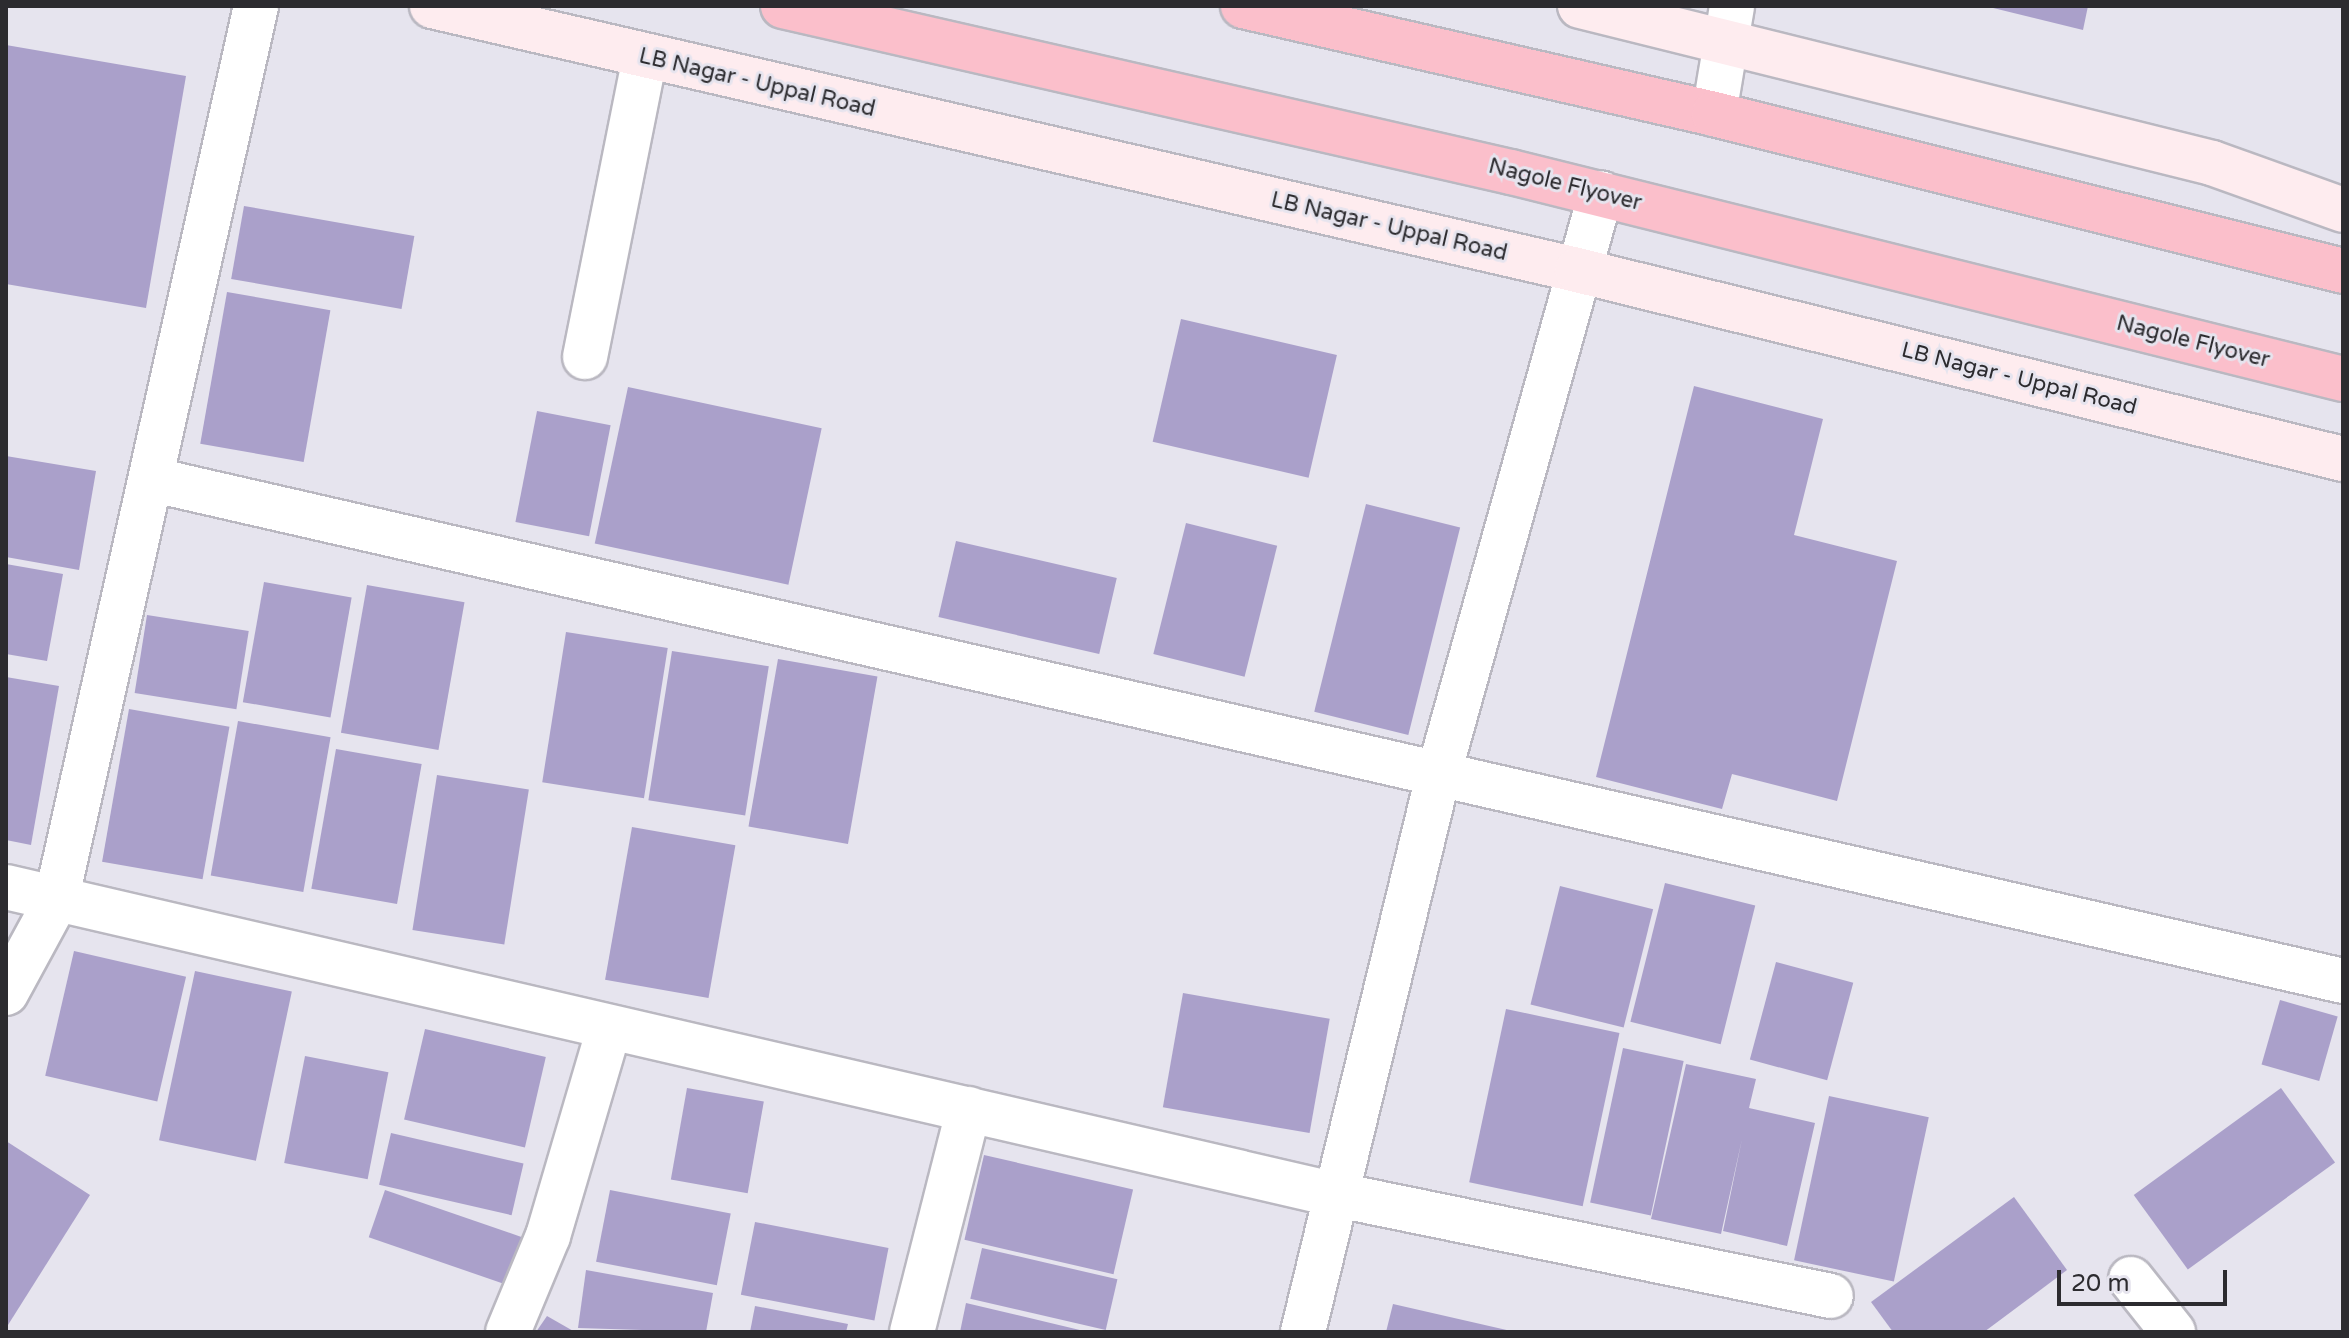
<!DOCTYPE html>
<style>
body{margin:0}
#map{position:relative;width:2349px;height:1338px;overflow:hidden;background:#e6e4ee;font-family:"Varela Round",sans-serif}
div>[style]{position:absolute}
.building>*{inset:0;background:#aaa0ca;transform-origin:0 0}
.roads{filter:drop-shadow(2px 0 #bab8c1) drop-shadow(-2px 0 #bab8c1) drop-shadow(0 2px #bab8c1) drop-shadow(0 -2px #bab8c1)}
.street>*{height:44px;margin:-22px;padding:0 22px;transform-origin:22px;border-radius:22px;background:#fff}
.secondary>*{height:44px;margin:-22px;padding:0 22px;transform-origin:22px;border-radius:22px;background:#feecef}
.highway>*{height:44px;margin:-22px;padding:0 22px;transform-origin:22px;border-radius:22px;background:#fbbfcb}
span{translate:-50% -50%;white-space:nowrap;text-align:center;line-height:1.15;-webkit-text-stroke:6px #e6e4ee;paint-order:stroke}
.street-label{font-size:22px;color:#2c2b2f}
.frame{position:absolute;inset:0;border:8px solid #2c2b2f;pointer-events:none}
.scale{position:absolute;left:2057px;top:1270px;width:170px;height:36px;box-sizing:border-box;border:4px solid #2c2b2f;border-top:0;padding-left:10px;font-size:24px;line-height:28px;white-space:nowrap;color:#2c2b2f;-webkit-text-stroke:6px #e6e4ee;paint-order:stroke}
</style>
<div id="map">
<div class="building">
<i style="clip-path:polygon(1985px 6px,2088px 6px,2083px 30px)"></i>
<i style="clip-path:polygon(6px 45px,186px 76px,146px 308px,6px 284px)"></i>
<i style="left:244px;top:206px;width:173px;height:74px;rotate:10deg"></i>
<i style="left:227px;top:292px;width:105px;height:154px;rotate:10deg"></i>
<i style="left:1181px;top:319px;width:160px;height:126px;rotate:13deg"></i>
<i style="clip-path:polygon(1694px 386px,1823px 419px,1794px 535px,1897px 561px,1837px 801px,1732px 774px,1722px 809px,1596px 777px)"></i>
<i style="left:628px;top:387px;width:198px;height:160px;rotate:12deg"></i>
<i style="left:537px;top:411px;width:75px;height:113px;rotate:11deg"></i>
<i style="clip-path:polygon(6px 456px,96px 471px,79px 570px,6px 557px)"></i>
<i style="left:1366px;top:504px;width:97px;height:214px;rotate:14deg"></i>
<i style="left:1186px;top:523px;width:94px;height:135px;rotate:14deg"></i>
<i style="left:956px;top:541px;width:165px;height:78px;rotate:13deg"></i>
<i style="clip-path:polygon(6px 564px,63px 574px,47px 661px,6px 654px)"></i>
<i style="left:264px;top:582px;width:89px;height:122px;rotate:10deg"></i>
<i style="left:367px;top:585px;width:99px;height:150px;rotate:10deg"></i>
<i style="left:147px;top:615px;width:103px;height:79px;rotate:9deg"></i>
<i style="left:566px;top:632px;width:103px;height:152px;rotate:9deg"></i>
<i style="left:672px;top:651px;width:98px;height:151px;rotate:9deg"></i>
<i style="left:778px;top:659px;width:101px;height:170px;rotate:10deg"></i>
<i style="clip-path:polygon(6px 677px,59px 686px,31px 845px,6px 840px)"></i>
<i style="left:129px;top:709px;width:102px;height:155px;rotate:10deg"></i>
<i style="left:238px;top:721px;width:94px;height:157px;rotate:10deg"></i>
<i style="left:336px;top:749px;width:87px;height:142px;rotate:10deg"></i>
<i style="left:437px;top:775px;width:93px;height:157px;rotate:9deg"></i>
<i style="left:632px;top:827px;width:105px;height:155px;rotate:10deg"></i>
<i style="left:1665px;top:883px;width:93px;height:143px;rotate:14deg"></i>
<i style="left:1560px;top:886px;width:96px;height:122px;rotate:14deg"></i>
<i style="left:74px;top:951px;width:115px;height:128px;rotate:13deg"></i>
<i style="left:1776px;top:962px;width:80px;height:101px;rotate:15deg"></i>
<i style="left:195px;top:971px;width:99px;height:173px;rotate:12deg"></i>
<i style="left:1183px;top:993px;width:149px;height:116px;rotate:10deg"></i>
<i style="left:2280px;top:1000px;width:60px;height:67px;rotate:16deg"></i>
<i style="left:1506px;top:1009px;width:116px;height:177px;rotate:12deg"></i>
<i style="left:425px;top:1029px;width:124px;height:93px;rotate:13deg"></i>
<i style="left:1623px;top:1048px;width:62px;height:158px;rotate:12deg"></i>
<i style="left:305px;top:1056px;width:85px;height:109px;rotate:11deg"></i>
<i style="clip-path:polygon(1686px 1064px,1756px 1079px,1749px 1108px,1815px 1123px,1787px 1246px,1723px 1231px,1742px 1139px,1721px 1234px,1651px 1219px)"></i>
<i style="left:687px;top:1088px;width:78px;height:93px;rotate:10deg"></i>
<i style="left:2281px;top:1088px;width:92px;height:182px;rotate:54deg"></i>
<i style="left:1829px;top:1096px;width:102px;height:168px;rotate:12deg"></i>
<i style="left:391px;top:1133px;width:136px;height:53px;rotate:13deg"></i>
<i style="clip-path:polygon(6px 1141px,90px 1195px,8px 1325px,6px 1323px)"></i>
<i style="left:984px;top:1155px;width:153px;height:87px;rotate:13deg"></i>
<i style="left:385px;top:1190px;width:145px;height:50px;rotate:19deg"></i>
<i style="left:610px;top:1190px;width:123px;height:73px;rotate:11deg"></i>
<i style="clip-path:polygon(2014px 1197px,2067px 1270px,1984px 1332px,1893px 1332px,1871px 1302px)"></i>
<i style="left:755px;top:1222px;width:136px;height:74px;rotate:11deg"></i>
<i style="left:982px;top:1248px;width:139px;height:52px;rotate:13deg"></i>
<i style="clip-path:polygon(586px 1270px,713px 1293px,706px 1332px,578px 1328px)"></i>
<i style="clip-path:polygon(966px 1303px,1084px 1331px,1083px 1332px,960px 1332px)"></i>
<i style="clip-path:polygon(1393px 1304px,1511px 1331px,1511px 1332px,1386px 1332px)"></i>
<i style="clip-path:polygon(755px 1306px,848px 1324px,846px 1332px,750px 1332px)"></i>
<i style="clip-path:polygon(547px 1316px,575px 1332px,536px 1332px)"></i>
</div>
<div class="roads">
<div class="street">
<i style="left:1714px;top:114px;width:109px;rotate:-80.5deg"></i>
<i style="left:585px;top:357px;width:306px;rotate:-78.7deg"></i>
<i style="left:154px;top:480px;width:2246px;rotate:12.89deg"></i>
<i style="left:6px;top:887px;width:1362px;rotate:13.03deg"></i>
<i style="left:1333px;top:1194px;width:508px;rotate:11.58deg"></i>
<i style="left:6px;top:993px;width:105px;rotate:-61.5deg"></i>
<i style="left:56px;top:901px;width:917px;rotate:-77.4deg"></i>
<i style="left:2131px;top:1279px;width:68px;rotate:51.6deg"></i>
<i style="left:508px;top:1332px;width:104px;rotate:-67.4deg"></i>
<i style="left:548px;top:1236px;width:216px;rotate:-73.6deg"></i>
<i style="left:912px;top:1332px;width:230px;rotate:-75.7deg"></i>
<i style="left:1303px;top:1332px;width:572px;rotate:-76.35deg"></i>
<i style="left:1438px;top:776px;width:605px;rotate:-74.38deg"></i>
</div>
<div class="secondary">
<i style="left:432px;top:6px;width:1175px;rotate:12.98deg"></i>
<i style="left:1577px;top:270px;width:789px;rotate:13.86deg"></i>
<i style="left:1580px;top:6px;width:651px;rotate:13.95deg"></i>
<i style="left:2212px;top:163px;width:139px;rotate:19.7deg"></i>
</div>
<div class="highway">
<i style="left:783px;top:6px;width:747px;rotate:12.85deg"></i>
<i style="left:1511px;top:172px;width:857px;rotate:13.97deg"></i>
<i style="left:1243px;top:6px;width:483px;rotate:12.9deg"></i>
<i style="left:1714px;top:114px;width:648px;rotate:14.01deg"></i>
</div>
</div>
<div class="street-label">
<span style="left:757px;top:83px;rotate:13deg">LB Nagar - Uppal Road</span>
<span style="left:1565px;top:185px;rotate:14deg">Nagole Flyover</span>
<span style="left:1389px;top:227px;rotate:13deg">LB Nagar - Uppal Road</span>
<span style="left:2193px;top:342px;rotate:14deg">Nagole Flyover</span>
<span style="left:2019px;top:379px;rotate:14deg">LB Nagar - Uppal Road</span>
</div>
<div class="frame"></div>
<div class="scale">20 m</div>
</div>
